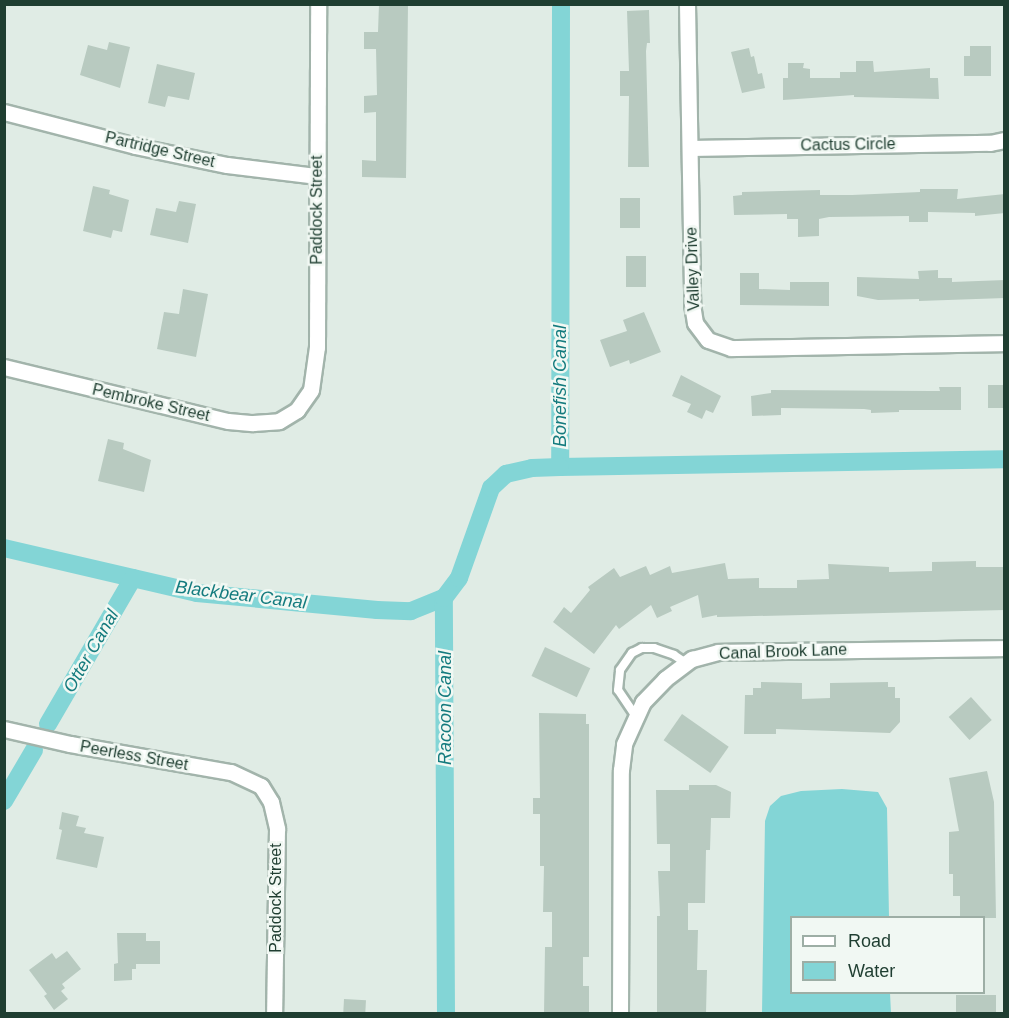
<!DOCTYPE html>
<style>
body{margin:0}
#map{position:relative;width:1009px;height:1018px;overflow:hidden;background:#e0ece5;font-family:Helvetica,sans-serif}
div>[style]{position:absolute}
.water>*{inset:0;background:#83d5d6}
.canal>*{height:18px;margin:-9px;padding:0 9px;transform-origin:9px;border-radius:9px;background:#83d5d6}
.building>*{inset:0;background:#b8cac0;transform-origin:0 0}
.roads{filter:drop-shadow(2px 0 #a2b4ab) drop-shadow(-2px 0 #a2b4ab) drop-shadow(0 2px #a2b4ab) drop-shadow(0 -2px #a2b4ab)}
.service>*{height:8px;margin:-4px;padding:0 4px;transform-origin:4px;border-radius:4px;background:#fff}
.minor>*{height:15px;margin:-7.5px;padding:0 7.5px;transform-origin:7.5px;border-radius:7.5px;background:#fff}
span{translate:-50% -50%;white-space:nowrap;text-align:center;line-height:1.15;-webkit-text-stroke:5px #f1f8f3;paint-order:stroke}
.street-label{font-size:16px;color:#1f3e31}
.water-label{font-size:18px;color:#147b7e;font-style:italic}
.frame{position:absolute;inset:0;border:6px solid #1f3e31;pointer-events:none}
.legend{position:absolute;left:790px;top:916px;width:195px;height:78px;box-sizing:border-box;background:#f1f8f3;border:2px solid #9daea5;margin:0;padding:8px 10px;list-style:none;font-size:18px;color:#1f3e31}
.legend li{display:flex;align-items:center;gap:12px;height:30px}
.legend b{width:30px;border:2px solid #9daea5}
</style>
<div id="map">
<div class="water">
<i style="clip-path:polygon(842px 789px,878px 792px,887px 808px,889px 917px,792px 918px,792px 992px,890px 993px,891px 1013px,762px 1013px,765px 821px,770px 806px,781px 796px,801px 791px)"></i>
</div>
<div class="canal">
<i style="left:561px;top:4px;width:463px;rotate:90.1deg"></i>
<i style="left:560px;top:467px;width:444px;rotate:-1deg"></i>
<i style="left:4px;top:548px;width:198px;rotate:13.1deg"></i>
<i style="left:197px;top:593px;width:181px;rotate:5.4deg"></i>
<i style="left:377px;top:610px;width:34px;rotate:2deg"></i>
<i style="left:411px;top:611px;width:35px;rotate:-22deg"></i>
<i style="left:48px;top:724px;width:169px;rotate:-59.8deg"></i>
<i style="left:4px;top:801px;width:59px;rotate:-59.5deg"></i>
<i style="left:446px;top:1014px;width:416px;rotate:-90.3deg"></i>
<i style="left:444px;top:598px;width:25px;rotate:-53deg"></i>
<i style="left:459px;top:578px;width:96px;rotate:-70.4deg"></i>
<i style="left:491px;top:488px;width:21px;rotate:-43deg"></i>
<i style="left:506px;top:474px;width:27px;rotate:-13deg"></i>
<i style="left:532px;top:468px;width:28px;rotate:-2deg"></i>
</div>
<div class="building">
<i style="clip-path:polygon(379px 4px,408px 4px,406px 178px,362px 177px,362px 160px,376px 161px,376px 112px,364px 113px,364px 96px,377px 95px,376px 49px,364px 49px,364px 32px,378px 32px)"></i>
<i style="clip-path:polygon(649px 10px,650px 43px,647px 43px,646px 51px,649px 167px,628px 167px,629px 96px,620px 96px,620px 71px,629px 71px,627px 11px)"></i>
<i style="clip-path:polygon(109px 42px,130px 47px,120px 88px,80px 75px,88px 45px,107px 50px)"></i>
<i style="clip-path:polygon(970px 46px,991px 46px,991px 76px,964px 76px,964px 56px,970px 56px)"></i>
<i style="clip-path:polygon(749px 48px,751px 57px,754px 56px,758px 74px,762px 73px,765px 88px,742px 93px,731px 52px)"></i>
<i style="clip-path:polygon(856px 61px,873px 61px,874px 72px,930px 68px,930px 78px,938px 78px,939px 99px,854px 97px,854px 95px,783px 100px,783px 78px,788px 78px,788px 63px,804px 63px,803px 68px,810px 69px,810px 78px,840px 78px,840px 72px,856px 72px)"></i>
<i style="clip-path:polygon(157px 64px,195px 73px,189px 100px,168px 96px,165px 107px,148px 103px)"></i>
<i style="clip-path:polygon(93px 186px,110px 190px,109px 194px,129px 200px,122px 232px,113px 230px,111px 238px,83px 231px)"></i>
<i style="clip-path:polygon(920px 189px,958px 189px,957px 199px,1005px 194px,1005px 213px,975px 216px,975px 213px,928px 212px,928px 222px,909px 222px,909px 216px,829px 217px,819px 219px,819px 236px,798px 237px,798px 219px,787px 219px,787px 214px,734px 215px,733px 196px,742px 195px,742px 192px,820px 190px,820px 195px,852px 195px,920px 192px)"></i>
<i style="left:620px;top:198px;width:20px;height:30px"></i>
<i style="clip-path:polygon(179px 201px,196px 204px,188px 243px,150px 235px,156px 208px,176px 212px)"></i>
<i style="left:626px;top:256px;width:20px;height:31px"></i>
<i style="clip-path:polygon(938px 270px,938px 278px,952px 278px,952px 282px,1005px 280px,1005px 298px,919px 301px,919px 299px,878px 300px,857px 296px,857px 277px,919px 279px,918px 271px)"></i>
<i style="clip-path:polygon(740px 273px,759px 273px,759px 289px,790px 290px,790px 282px,829px 282px,829px 306px,740px 305px)"></i>
<i style="clip-path:polygon(183px 289px,208px 294px,196px 357px,157px 349px,164px 312px,179px 314px)"></i>
<i style="clip-path:polygon(644px 312px,661px 352px,630px 364px,629px 360px,610px 367px,600px 340px,627px 331px,623px 320px)"></i>
<i style="clip-path:polygon(681px 375px,721px 396px,713px 413px,706px 410px,702px 419px,687px 412px,691px 404px,672px 396px)"></i>
<i style="left:988px;top:385px;width:17px;height:23px"></i>
<i style="clip-path:polygon(939px 387px,961px 387px,961px 410px,899px 410px,899px 412px,871px 413px,871px 410px,864px 409px,781px 408px,781px 415px,752px 416px,751px 396px,771px 393px,771px 390px,931px 391px,940px 391px)"></i>
<i style="clip-path:polygon(108px 439px,124px 443px,123px 449px,151px 460px,144px 492px,98px 481px)"></i>
<i style="clip-path:polygon(976px 561px,976px 567px,1005px 567px,1005px 610px,717px 617px,717px 615px,702px 618px,698px 595px,670px 607px,672px 611px,657px 618px,651px 605px,619px 629px,616px 625px,594px 654px,553px 622px,564px 607px,571px 613px,590px 590px,588px 587px,614px 568px,620px 577px,646px 566px,650px 575px,670px 566px,672px 573px,725px 563px,728px 579px,759px 578px,759px 588px,797px 588px,797px 580px,829px 579px,828px 564px,889px 567px,889px 572px,932px 571px,932px 562px)"></i>
<i style="left:545px;top:647px;width:50px;height:32px;rotate:25deg"></i>
<i style="clip-path:polygon(761px 682px,802px 683px,802px 699px,830px 698px,830px 683px,888px 682px,888px 687px,895px 687px,895px 698px,900px 698px,900px 722px,890px 733px,776px 729px,776px 734px,744px 734px,745px 695px,753px 695px,753px 688px,761px 688px)"></i>
<i style="left:971px;top:697px;width:31px;height:30px;rotate:48deg"></i>
<i style="clip-path:polygon(539px 713px,586px 714px,586px 724px,589px 724px,589px 957px,583px 957px,583px 986px,589px 986px,589px 1014px,544px 1014px,545px 947px,552px 947px,552px 912px,543px 912px,544px 866px,540px 866px,540px 814px,533px 814px,533px 798px,540px 798px)"></i>
<i style="left:682px;top:714px;width:57px;height:32px;rotate:35deg"></i>
<i style="clip-path:polygon(987px 771px,994px 802px,996px 918px,960px 918px,960px 896px,953px 896px,953px 874px,949px 874px,949px 832px,959px 831px,949px 778px)"></i>
<i style="clip-path:polygon(689px 785px,716px 785px,731px 792px,730px 818px,711px 818px,710px 850px,706px 850px,705px 903px,688px 903px,688px 930px,698px 930px,697px 970px,707px 970px,706px 1014px,657px 1014px,657px 916px,660px 916px,658px 871px,670px 871px,670px 844px,657px 844px,656px 790px,689px 790px)"></i>
<i style="clip-path:polygon(62px 812px,79px 816px,76px 826px,86px 828px,84px 833px,104px 837px,97px 868px,56px 859px,62px 830px,59px 829px)"></i>
<i style="clip-path:polygon(117px 933px,146px 933px,146px 941px,160px 941px,160px 964px,136px 964px,136px 969px,132px 969px,132px 980px,114px 981px,114px 964px,118px 963px)"></i>
<i style="clip-path:polygon(67px 951px,81px 969px,62px 984px,65px 988px,61px 991px,68px 999px,54px 1010px,44px 996px,47px 994px,29px 970px,52px 953px,56px 959px)"></i>
<i style="left:996px;top:995px;width:19px;height:40px;rotate:90deg"></i>
<i style="left:344px;top:999px;width:22px;height:15px;rotate:3deg"></i>
</div>
<div class="roads">
<div class="service">
<i style="left:635px;top:715px;width:30px;rotate:-124deg"></i>
<i style="left:618px;top:690px;width:20px;rotate:-84deg"></i>
<i style="left:620px;top:670px;width:21px;rotate:-55deg"></i>
<i style="left:632px;top:653px;width:11px;rotate:-27deg"></i>
<i style="left:642px;top:648px;width:12px"></i>
<i style="left:654px;top:648px;width:21px;rotate:19deg"></i>
<i style="left:674px;top:655px;width:14px;rotate:34deg"></i>
</div>
<div class="minor">
<i style="left:687px;top:4px;width:300px;rotate:89deg"></i>
<i style="left:692px;top:304px;width:19px;rotate:81deg"></i>
<i style="left:695px;top:323px;width:21px;rotate:53deg"></i>
<i style="left:708px;top:340px;width:24px;rotate:19deg"></i>
<i style="left:731px;top:348px;width:273px;rotate:-1deg"></i>
<i style="left:4px;top:112px;width:135px;rotate:14.5deg"></i>
<i style="left:135px;top:146px;width:94px;rotate:11.7deg"></i>
<i style="left:227px;top:165px;width:91px;rotate:7deg"></i>
<i style="left:690px;top:148px;width:300px;rotate:-1deg"></i>
<i style="left:990px;top:143px;width:14px;rotate:-12deg"></i>
<i style="left:4px;top:367px;width:230px;rotate:13.6deg"></i>
<i style="left:228px;top:421px;width:25px;rotate:5deg"></i>
<i style="left:253px;top:423px;width:26px;rotate:-4deg"></i>
<i style="left:279px;top:421px;width:21px;rotate:-31deg"></i>
<i style="left:297px;top:410px;width:24px;rotate:-55deg"></i>
<i style="left:311px;top:390px;width:43px;rotate:-82.1deg"></i>
<i style="left:317px;top:347px;width:343px;rotate:-89.8deg"></i>
<i style="left:4px;top:729px;width:68px;rotate:12.8deg"></i>
<i style="left:70px;top:744px;width:163px;rotate:9.9deg"></i>
<i style="left:231px;top:772px;width:33px;rotate:25deg"></i>
<i style="left:261px;top:786px;width:19px;rotate:58deg"></i>
<i style="left:271px;top:802px;width:28px;rotate:77deg"></i>
<i style="left:277px;top:829px;width:185px;rotate:90.9deg"></i>
<i style="left:620px;top:1014px;width:244px;rotate:-89.8deg"></i>
<i style="left:621px;top:770px;width:26px;rotate:-83deg"></i>
<i style="left:624px;top:744px;width:46px;rotate:-65.7deg"></i>
<i style="left:643px;top:702px;width:32px;rotate:-46deg"></i>
<i style="left:665px;top:679px;width:34px;rotate:-37deg"></i>
<i style="left:692px;top:659px;width:27px;rotate:-15deg"></i>
<i style="left:718px;top:652px;width:286px;rotate:-0.8deg"></i>
</div>
</div>
<div class="street-label">
<span style="left:848px;top:145px;rotate:-1deg">Cactus Circle</span>
<span style="left:160px;top:150px;rotate:13deg">Partridge Street</span>
<span style="left:317px;top:210px;rotate:-90deg">Paddock Street</span>
<span style="left:693px;top:269px;rotate:-92deg">Valley Drive</span>
<span style="left:151px;top:403px;rotate:13deg">Pembroke Street</span>
<span style="left:783px;top:652px;rotate:-2deg">Canal Brook Lane</span>
<span style="left:134px;top:756px;rotate:10deg">Peerless Street</span>
<span style="left:276px;top:898px;rotate:-90deg">Paddock Street</span>
</div>
<div class="water-label">
<span style="left:560px;top:386px;rotate:-90deg">Bonefish Canal</span>
<span style="left:241px;top:595px;rotate:7deg">Blackbear Canal</span>
<span style="left:91px;top:651px;rotate:-60deg">Otter Canal</span>
<span style="left:445px;top:708px;rotate:-90deg">Racoon Canal</span>
</div>
<div class="frame"></div>
<ul class="legend">
<li><b style="height:8px;background:#fff"></b>Road</li>
<li><b style="height:16px;background:#83d5d6"></b>Water</li>
</ul>
</div>
